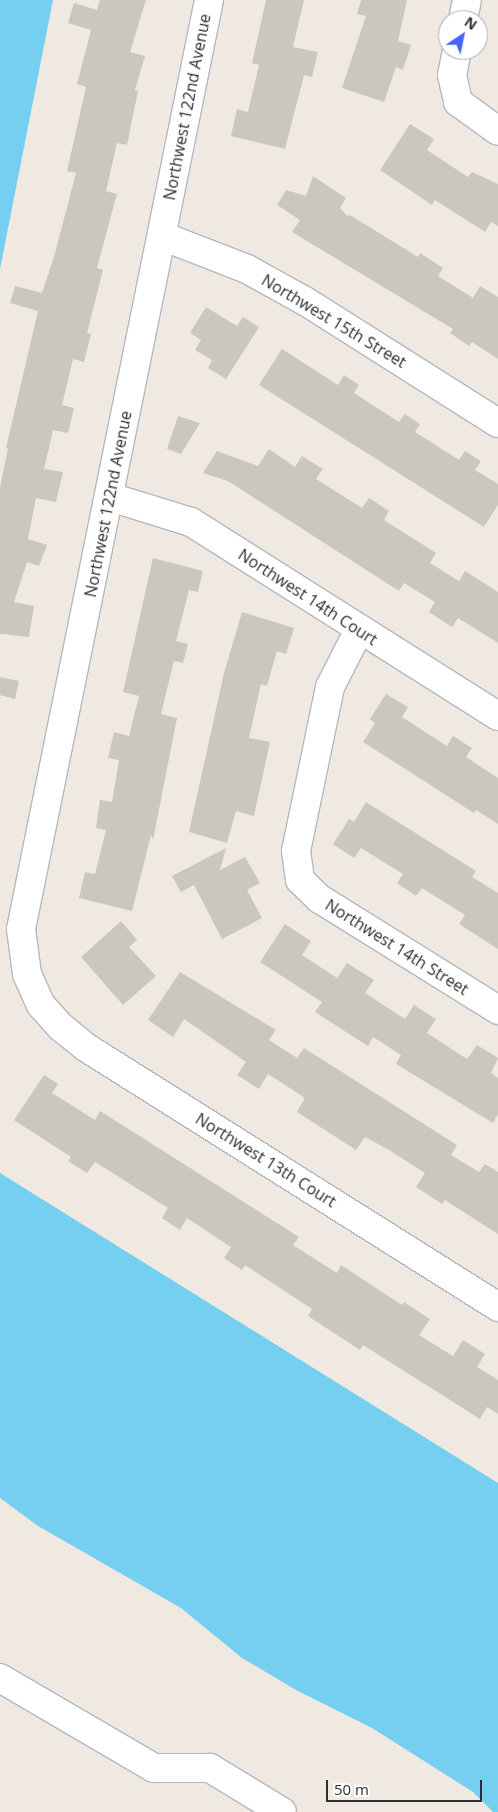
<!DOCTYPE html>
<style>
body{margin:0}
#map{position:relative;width:498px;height:1812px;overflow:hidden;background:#efe9e1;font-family:"Open Sans",sans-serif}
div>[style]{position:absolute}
.water>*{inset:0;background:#75cff0}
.building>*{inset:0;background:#cbc7bf}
.roads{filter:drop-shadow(1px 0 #b4b7c1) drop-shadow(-1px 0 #b4b7c1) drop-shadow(0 1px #b4b7c1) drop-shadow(0 -1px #b4b7c1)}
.minor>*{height:28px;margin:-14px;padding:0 14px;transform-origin:14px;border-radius:14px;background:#fff}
span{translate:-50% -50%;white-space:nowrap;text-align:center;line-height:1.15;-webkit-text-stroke:4px #fff;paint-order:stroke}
.street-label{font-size:16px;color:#2e2e2e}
.north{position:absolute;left:438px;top:10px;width:50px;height:50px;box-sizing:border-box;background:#fff;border:1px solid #ababab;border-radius:50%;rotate:34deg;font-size:14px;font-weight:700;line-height:20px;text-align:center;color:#2e2e2e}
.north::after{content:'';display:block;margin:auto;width:18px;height:22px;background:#4264fb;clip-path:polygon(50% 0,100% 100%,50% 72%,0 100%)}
.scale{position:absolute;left:326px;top:1780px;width:156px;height:22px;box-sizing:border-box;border:2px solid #2e2e2e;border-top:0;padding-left:6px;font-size:15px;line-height:18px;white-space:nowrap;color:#2e2e2e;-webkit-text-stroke:4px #fff;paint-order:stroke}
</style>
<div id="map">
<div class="water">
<i style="clip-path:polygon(0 0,53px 0,0 269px)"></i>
<i style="clip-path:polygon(0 1173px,498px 1483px,498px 1812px,493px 1812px,473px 1792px,372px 1728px,296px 1690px,242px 1658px,181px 1608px,38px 1526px,0 1498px)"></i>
</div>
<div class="building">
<i style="clip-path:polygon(100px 0,146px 0,130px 52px,145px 56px,135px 90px,138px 91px,127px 145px,117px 143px,106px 191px,117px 194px,97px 268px,103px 270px,87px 333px,91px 334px,84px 362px,73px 359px,62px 405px,74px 408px,68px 433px,53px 430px,44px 469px,63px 472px,56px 502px,36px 498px,28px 539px,47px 545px,39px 566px,27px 562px,14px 602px,34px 606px,29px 637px,3px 634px,0 634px,0 488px,8px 448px,6px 448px,38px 311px,10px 303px,15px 286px,42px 293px,54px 257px,76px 173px,67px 171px,86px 87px,77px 84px,91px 30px,68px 23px,74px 3px,97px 10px)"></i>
<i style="clip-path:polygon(266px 0,304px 0,293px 47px,318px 52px,312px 77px,304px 75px,285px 149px,231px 136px,237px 109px,248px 112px,259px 65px,252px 63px)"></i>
<i style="clip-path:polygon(361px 0,407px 0,398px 41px,411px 45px,403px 70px,396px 67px,384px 102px,342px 88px,366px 16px,357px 14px)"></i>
<i style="clip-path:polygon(410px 124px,434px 139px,427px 150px,468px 177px,472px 172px,498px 184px,498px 226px,491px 222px,485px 232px,435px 200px,432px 205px,380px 170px)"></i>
<i style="clip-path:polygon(313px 176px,346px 198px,340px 208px,347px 216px,350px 215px,418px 257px,420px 253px,443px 268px,438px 276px,473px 298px,480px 286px,498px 297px,498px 359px,472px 342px,469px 346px,450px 333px,453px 329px,292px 232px,300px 220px,277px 205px,286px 190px,306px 196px)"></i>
<i style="clip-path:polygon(206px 307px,237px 326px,243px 317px,259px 327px,226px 379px,208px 368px,212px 360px,195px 350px,201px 340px,190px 333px)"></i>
<i style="clip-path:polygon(282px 349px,338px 385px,344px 375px,359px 385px,354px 393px,399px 422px,405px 414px,420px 424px,415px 432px,459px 460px,465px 451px,481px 461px,475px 470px,498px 484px,498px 505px,484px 527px,259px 385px)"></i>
<i style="clip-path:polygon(178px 416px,200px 423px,181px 454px,167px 449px)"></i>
<i style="clip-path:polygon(269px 449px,295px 467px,302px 456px,323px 469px,316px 479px,362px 508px,369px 498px,389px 511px,384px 520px,436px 553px,430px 563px,459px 581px,465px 571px,498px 592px,498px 643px,458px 618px,452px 627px,429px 612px,435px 602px,404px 583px,399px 591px,228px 481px,203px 473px,217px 451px,258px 466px)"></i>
<i style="clip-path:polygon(153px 558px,203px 571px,198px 592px,189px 590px,176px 641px,188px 644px,183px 663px,174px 661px,161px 714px,177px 718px,153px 840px,151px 835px,132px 911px,79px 898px,85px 872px,95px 874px,106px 830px,96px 828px,100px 800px,112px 802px,119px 760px,108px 758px,114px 732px,129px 736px,139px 696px,123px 692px)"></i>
<i style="clip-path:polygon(242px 612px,294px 628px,286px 654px,277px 651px,267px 686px,261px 684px,249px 738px,270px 742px,254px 816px,236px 811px,227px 843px,189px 832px,224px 673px)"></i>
<i style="clip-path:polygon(0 677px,19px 681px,15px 699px,0 695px)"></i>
<i style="clip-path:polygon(386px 694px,408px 707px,402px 717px,447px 746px,453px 736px,472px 748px,466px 757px,498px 778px,498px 824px,476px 810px,474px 813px,363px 742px,375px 723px,370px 719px)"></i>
<i style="clip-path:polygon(366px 802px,476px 871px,472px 877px,498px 893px,498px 949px,459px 924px,465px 915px,422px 888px,416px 896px,397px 883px,403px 874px,361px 848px,354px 858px,333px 844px,349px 819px,354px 822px)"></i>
<i style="clip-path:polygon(226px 848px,220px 870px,245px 857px,260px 883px,247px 890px,262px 918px,222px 939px,194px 885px,181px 892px,172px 876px)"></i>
<i style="clip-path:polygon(121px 921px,137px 940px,129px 947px,156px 976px,123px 1005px,81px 957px)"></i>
<i style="clip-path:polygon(285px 924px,311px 941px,302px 955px,337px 978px,347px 963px,374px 980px,365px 993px,405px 1019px,414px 1005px,436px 1019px,427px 1033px,467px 1059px,477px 1045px,498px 1058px,491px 1073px,498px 1078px,498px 1114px,493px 1123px,396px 1064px,401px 1055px,373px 1037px,368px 1046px,315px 1012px,322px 1002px,260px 962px)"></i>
<i style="clip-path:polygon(180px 972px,276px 1030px,269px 1040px,297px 1058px,304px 1048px,457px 1145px,451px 1155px,479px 1172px,485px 1164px,498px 1172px,498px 1234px,445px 1200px,442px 1204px,416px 1187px,425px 1173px,389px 1150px,365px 1137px,356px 1150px,297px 1112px,305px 1098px,268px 1074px,259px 1089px,237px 1075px,246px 1062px,184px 1019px,173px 1037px,148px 1020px)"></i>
<i style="clip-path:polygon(44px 1075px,58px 1084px,52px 1093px,95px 1120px,100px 1111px,299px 1237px,293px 1245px,337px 1273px,341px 1265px,402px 1305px,404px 1302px,430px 1319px,419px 1335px,453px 1356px,463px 1340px,485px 1354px,477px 1367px,498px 1380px,498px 1414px,487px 1407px,480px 1419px,363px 1345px,360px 1350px,308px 1316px,312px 1309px,245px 1265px,242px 1270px,224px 1258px,231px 1247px,187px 1218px,180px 1230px,162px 1218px,168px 1208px,95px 1162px,87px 1173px,68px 1161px,71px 1157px,14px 1120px)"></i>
</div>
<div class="roads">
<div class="minor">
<i style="left:209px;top:0;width:948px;rotate:101.44deg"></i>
<i style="left:21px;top:929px;width:45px;rotate:82.4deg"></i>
<i style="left:27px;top:974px;width:34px;rotate:66deg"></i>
<i style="left:41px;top:1005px;width:30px;rotate:48deg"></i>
<i style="left:61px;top:1027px;width:33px;rotate:39deg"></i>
<i style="left:87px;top:1048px;width:486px;rotate:32.2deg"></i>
<i style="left:463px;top:20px;width:20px;rotate:-79deg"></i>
<i style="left:457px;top:50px;width:25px;rotate:101deg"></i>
<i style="left:452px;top:75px;width:28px;rotate:77deg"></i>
<i style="left:458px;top:102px;width:49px;rotate:35.9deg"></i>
<i style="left:162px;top:236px;width:91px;rotate:21.2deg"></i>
<i style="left:247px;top:269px;width:66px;rotate:28.9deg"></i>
<i style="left:305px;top:301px;width:228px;rotate:32.3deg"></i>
<i style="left:110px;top:497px;width:85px;rotate:17.2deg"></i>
<i style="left:191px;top:522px;width:363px;rotate:32.3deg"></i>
<i style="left:359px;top:630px;width:64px;rotate:117deg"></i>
<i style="left:330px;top:687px;width:167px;rotate:101.7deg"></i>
<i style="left:296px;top:851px;width:29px;rotate:82deg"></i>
<i style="left:300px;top:880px;width:28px;rotate:44deg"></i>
<i style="left:320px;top:899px;width:210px;rotate:31.9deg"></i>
<i style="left:0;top:1678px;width:178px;rotate:30.3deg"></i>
<i style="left:154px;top:1768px;width:56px"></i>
<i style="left:210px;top:1768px;width:84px;rotate:31.4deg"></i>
</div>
</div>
<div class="street-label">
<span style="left:187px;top:107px;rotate:-79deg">Northwest 122nd Avenue</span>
<span style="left:334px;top:321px;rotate:31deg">Northwest 15th Street</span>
<span style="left:108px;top:504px;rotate:-79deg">Northwest 122nd Avenue</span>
<span style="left:308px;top:597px;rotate:33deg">Northwest 14th Court</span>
<span style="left:397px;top:947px;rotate:32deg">Northwest 14th Street</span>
<span style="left:266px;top:1160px;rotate:32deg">Northwest 13th Court</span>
</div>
<div class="north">N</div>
<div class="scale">50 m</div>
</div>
